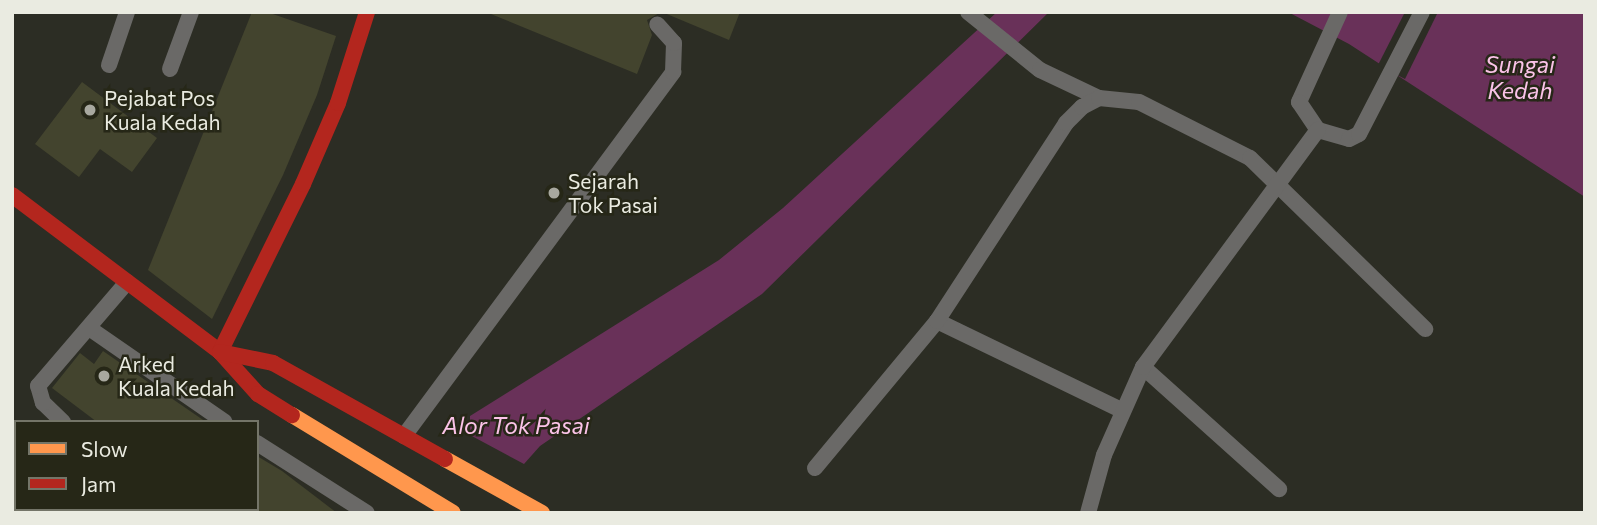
<!DOCTYPE html>
<style>
body{margin:0}
#map{position:relative;width:1597px;height:525px;overflow:hidden;background:#2c2d24;font-family:Commissioner,sans-serif}
div>[style]{position:absolute}
.water>*{inset:0;background:#693159}
.pier>*{inset:0;background:#2c2d24}
.building>*{inset:0;background:#43442e}
.lane>*{height:16px;margin:-8px;padding:0 8px;transform-origin:8px;border-radius:8px;background:#6a6967}
.slow>*{height:16px;margin:-8px;padding:0 8px;transform-origin:8px;border-radius:8px;background:#ff974d}
.jam>*{height:16px;margin:-8px;padding:0 8px;transform-origin:8px;border-radius:8px;background:#b3261e}
.dots>*{width:19px;height:19px;translate:-50% -50%;box-sizing:border-box;border:4px solid #262717;border-radius:50%}
span{translate:-50% -50%;white-space:nowrap;text-align:center;line-height:1.15;-webkit-text-stroke:5px #262717;paint-order:stroke}
.poi-label{font-size:21px;color:#eaebe1}
.left{translate:0 -50%;text-align:left}
.water-label{font-size:23px;color:#fbc3e8;font-style:italic}
.frame{position:absolute;inset:0;border:14px solid #eaebe1;pointer-events:none}
.legend{position:absolute;left:14px;top:420px;width:245px;height:91px;box-sizing:border-box;background:#262717;border:2px solid #747568;margin:0;padding:9px 12px;list-style:none;font-size:21px;color:#eaebe1}
.legend li{display:flex;align-items:center;gap:14px;height:35px}
.legend b{width:35px;border:2px solid #747568}
</style>
<div id="map">
<div class="water">
<i style="clip-path:polygon(997px 12px,1049px 12px,762px 294px,540px 446px,524px 464px,470px 435px,470px 416px,719px 260px,783px 208px)"></i>
<i style="clip-path:polygon(1288px 12px,1585px 12px,1585px 197px,1349px 44px)"></i>
</div>
<div class="pier">
<i style="clip-path:polygon(1405px 12px,1438px 12px,1405px 79px,1378px 65px)"></i>
</div>
<div class="building">
<i style="clip-path:polygon(252px 12px,267px 12px,336px 36px,317px 95px,283px 175px,212px 319px,148px 270px)"></i>
<i style="clip-path:polygon(486px 12px,661px 12px,647px 20px,652px 35px,637px 74px)"></i>
<i style="clip-path:polygon(662px 12px,740px 12px,729px 40px)"></i>
<i style="clip-path:polygon(82px 82px,157px 138px,132px 172px,100px 149px,79px 177px,35px 144px)"></i>
<i style="clip-path:polygon(103px 351px,206px 422px,97px 422px,52px 388px,80px 353px,94px 364px)"></i>
<i style="clip-path:polygon(257px 456px,282px 471px,337px 513px,257px 513px)"></i>
</div>
<div class="lane">
<i style="left:968px;top:12px;width:92px;rotate:38.9deg"></i>
<i style="left:1040px;top:70px;width:65px;rotate:25.4deg"></i>
<i style="left:1340px;top:12px;width:99px;rotate:114.5deg"></i>
<i style="left:1299px;top:102px;width:34px;rotate:56deg"></i>
<i style="left:1318px;top:130px;width:32px;rotate:16deg"></i>
<i style="left:1349px;top:139px;width:11px;rotate:-27deg"></i>
<i style="left:1359px;top:134px;width:137px;rotate:-62.7deg"></i>
<i style="left:109px;top:65px;width:56px;rotate:-71.2deg"></i>
<i style="left:170px;top:69px;width:61px;rotate:-69.8deg"></i>
<i style="left:937px;top:321px;width:204px;rotate:25.8deg"></i>
<i style="left:89px;top:328px;width:165px;rotate:34.7deg"></i>
<i style="left:1143px;top:367px;width:183px;rotate:41.9deg"></i>
<i style="left:63px;top:422px;width:28px;rotate:-136deg"></i>
<i style="left:43px;top:403px;width:18px;rotate:-106deg"></i>
<i style="left:38px;top:386px;width:137px;rotate:-49.4deg"></i>
<i style="left:404px;top:436px;width:453px;rotate:-53.5deg"></i>
<i style="left:673px;top:72px;width:29px;rotate:-88deg"></i>
<i style="left:674px;top:43px;width:25px;rotate:-132deg"></i>
<i style="left:257px;top:443px;width:130px;rotate:32.5deg"></i>
<i style="left:815px;top:468px;width:191px;rotate:-50.3deg"></i>
<i style="left:937px;top:321px;width:236px;rotate:-56.9deg"></i>
<i style="left:1066px;top:123px;width:23px;rotate:-45deg"></i>
<i style="left:1082px;top:107px;width:19px;rotate:-28deg"></i>
<i style="left:1099px;top:98px;width:40px;rotate:5.7deg"></i>
<i style="left:1139px;top:102px;width:124px;rotate:26.8deg"></i>
<i style="left:1250px;top:158px;width:245px;rotate:44.3deg"></i>
<i style="left:168px;top:509px;width:6px;rotate:39deg"></i>
<i style="left:1088px;top:513px;width:60px;rotate:-74.6deg"></i>
<i style="left:1104px;top:455px;width:96px;rotate:-66.1deg"></i>
<i style="left:1143px;top:367px;width:295px;rotate:-53.6deg"></i>
</div>
<div class="slow">
<i style="left:292px;top:415px;width:188px;rotate:31.3deg"></i>
<i style="left:445px;top:459px;width:111px;rotate:29.1deg"></i>
</div>
<div class="jam">
<i style="left:12px;top:195px;width:261px;rotate:37deg"></i>
<i style="left:220px;top:352px;width:57px;rotate:47.9deg"></i>
<i style="left:258px;top:394px;width:40px;rotate:32deg"></i>
<i style="left:220px;top:352px;width:187px;rotate:-63.7deg"></i>
<i style="left:303px;top:184px;width:88px;rotate:-66.6deg"></i>
<i style="left:338px;top:103px;width:96px;rotate:-72.3deg"></i>
<i style="left:220px;top:352px;width:54px;rotate:11.7deg"></i>
<i style="left:273px;top:363px;width:197px;rotate:29.2deg"></i>
</div>
<div class="dots">
<i style="left:90px;top:110px;background:#a8a89f"></i>
<i style="left:554px;top:193px;background:#a8a89f"></i>
<i style="left:104px;top:376px;background:#a8a89f"></i>
</div>
<div class="poi-label">
<span class="left" style="left:104px;top:110px">Pejabat Pos<br>Kuala Kedah</span>
<span class="left" style="left:568px;top:193px">Sejarah<br>Tok Pasai</span>
<span class="left" style="left:118px;top:376px">Arked<br>Kuala Kedah</span>
</div>
<div class="water-label">
<span style="left:1520px;top:77px">Sungai<br>Kedah</span>
<span style="left:516px;top:425px">Alor Tok Pasai</span>
</div>
<div class="frame"></div>
<ul class="legend">
<li><b style="height:9px;background:#ff974d"></b>Slow</li>
<li><b style="height:9px;background:#b3261e"></b>Jam</li>
</ul>
</div>
